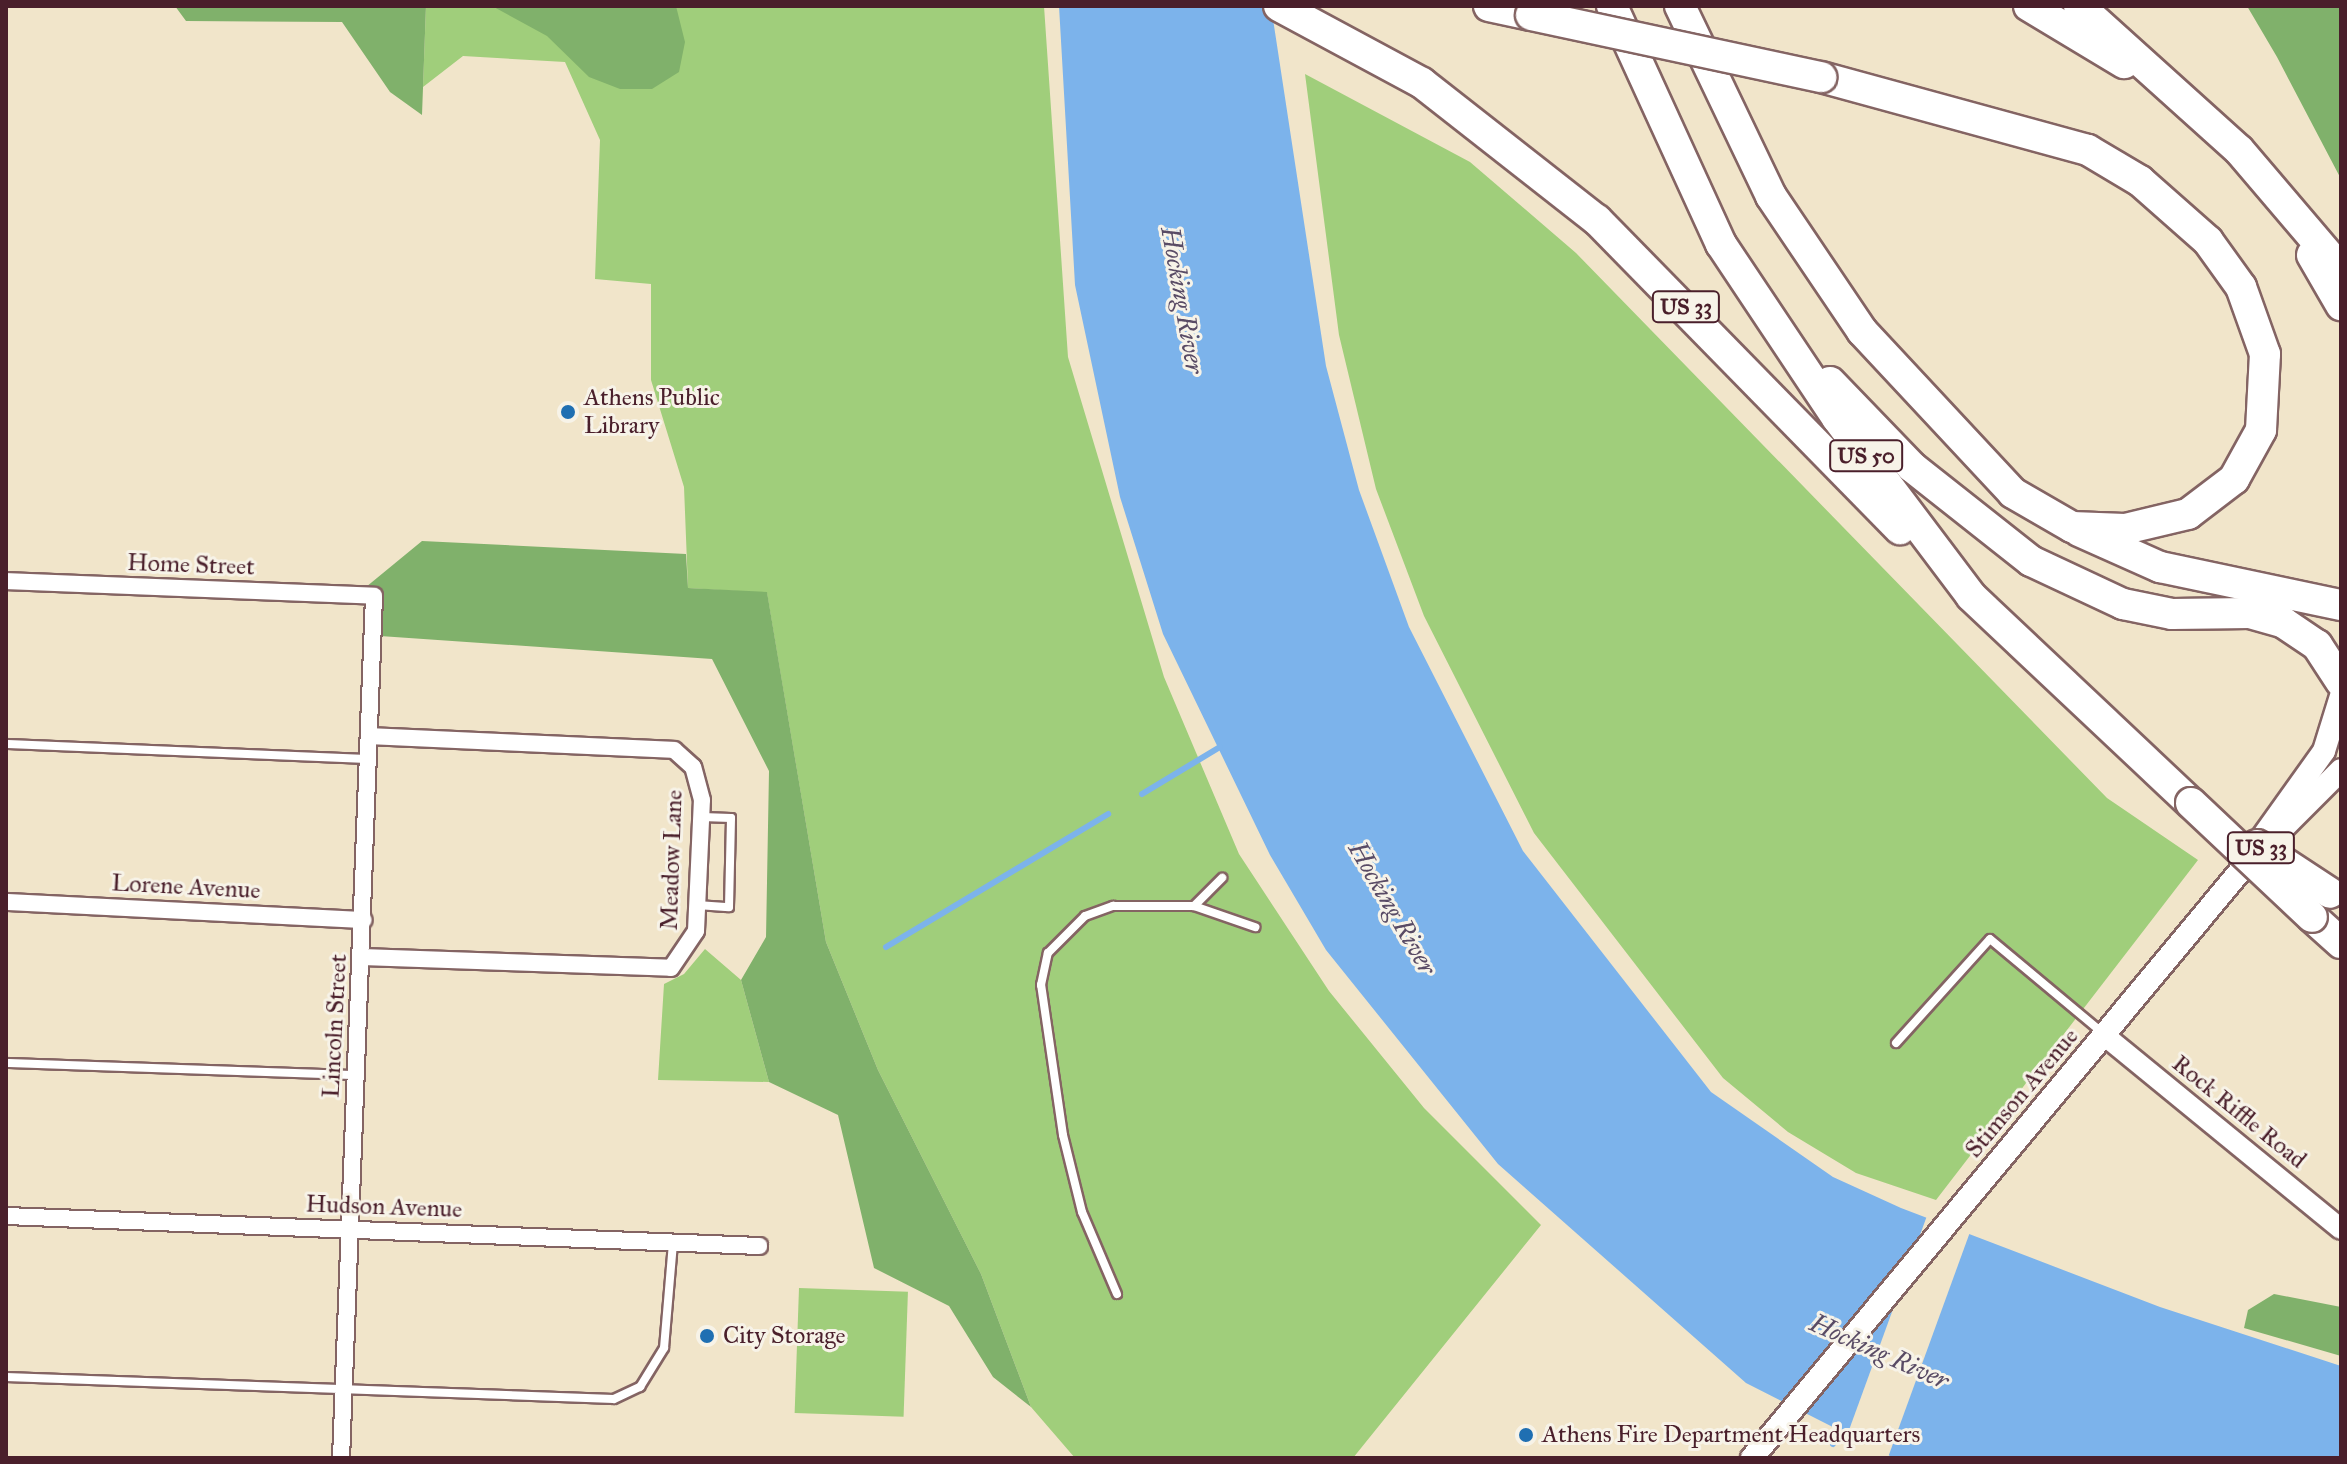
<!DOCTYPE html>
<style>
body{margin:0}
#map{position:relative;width:2347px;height:1464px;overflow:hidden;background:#f1e5ca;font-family:"IM FELL Great Primer",serif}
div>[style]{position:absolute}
.green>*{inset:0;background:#a0ce7b;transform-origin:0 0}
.forest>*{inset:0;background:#80b16b}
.water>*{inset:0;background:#7cb3eb}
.pier>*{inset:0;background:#f1e5ca;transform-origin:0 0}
.stream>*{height:6px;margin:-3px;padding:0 3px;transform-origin:3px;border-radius:3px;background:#7cb3eb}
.roads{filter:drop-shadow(2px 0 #846463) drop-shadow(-2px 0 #846463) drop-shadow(0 2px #846463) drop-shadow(0 -2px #846463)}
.service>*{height:8px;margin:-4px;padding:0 4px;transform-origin:4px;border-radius:4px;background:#fff}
.minor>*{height:16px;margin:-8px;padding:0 8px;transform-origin:8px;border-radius:8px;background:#fff}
.tertiary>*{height:20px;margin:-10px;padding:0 10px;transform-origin:10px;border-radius:10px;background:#fff}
.secondary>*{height:22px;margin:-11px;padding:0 11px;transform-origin:11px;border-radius:11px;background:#fff}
.motorway>*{height:30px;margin:-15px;padding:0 15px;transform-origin:15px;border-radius:15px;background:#fff}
.bridges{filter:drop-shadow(2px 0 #846463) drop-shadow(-2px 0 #846463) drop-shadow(0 2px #846463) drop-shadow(0 -2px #846463)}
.motorway-bridge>*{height:30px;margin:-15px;padding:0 15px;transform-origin:15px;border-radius:15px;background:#fff}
.dots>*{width:22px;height:22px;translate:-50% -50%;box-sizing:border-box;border:4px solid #f7f3e8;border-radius:50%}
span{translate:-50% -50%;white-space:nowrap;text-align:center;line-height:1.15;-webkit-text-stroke:6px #f7f3e8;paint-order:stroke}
.shield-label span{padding:2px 6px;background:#f7f3e8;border:2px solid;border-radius:6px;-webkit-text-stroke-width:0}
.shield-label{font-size:22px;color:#4a1f2b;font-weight:700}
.poi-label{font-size:24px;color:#4a1f2b}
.left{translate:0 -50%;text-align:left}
.street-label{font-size:24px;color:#4a1f2b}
.water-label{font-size:26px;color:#594b65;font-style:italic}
.frame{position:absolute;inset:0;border:8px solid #4a1f2b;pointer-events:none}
</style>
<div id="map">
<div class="green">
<i style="clip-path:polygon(426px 6px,1044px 6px,1068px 357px,1164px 677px,1239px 854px,1329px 991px,1424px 1108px,1541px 1225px,1353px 1458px,1075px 1458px,1031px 1407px,981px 1274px,878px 1070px,826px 942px,767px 593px,688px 588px,684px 487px,651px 380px,651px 284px,595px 279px,600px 140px,565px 62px,463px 56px,423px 87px)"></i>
<i style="clip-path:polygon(1305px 74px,1470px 162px,1576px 253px,2107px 798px,2198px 860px,1936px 1200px,1856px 1173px,1788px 1132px,1723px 1078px,1534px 833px,1424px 616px,1376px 489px,1339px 335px)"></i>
<i style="clip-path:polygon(705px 949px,741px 980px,769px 1082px,658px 1080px,664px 984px,684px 974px)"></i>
<i style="left:799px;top:1288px;width:109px;height:125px;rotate:2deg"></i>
</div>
<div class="forest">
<i style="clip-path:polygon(175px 6px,426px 6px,422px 115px,390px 92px,342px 22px,186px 21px)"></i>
<i style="clip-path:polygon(492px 6px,676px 6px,685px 42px,679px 72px,652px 89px,620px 89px,589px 77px,547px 36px)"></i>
<i style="clip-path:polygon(2247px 6px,2341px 6px,2341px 179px,2277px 57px)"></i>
<i style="clip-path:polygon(422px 541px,686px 554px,688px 588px,767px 592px,826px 942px,878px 1070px,981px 1274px,1031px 1407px,993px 1377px,949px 1306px,874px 1268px,838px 1115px,769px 1082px,741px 980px,766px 937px,769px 771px,712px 659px,380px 636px,364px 606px,366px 587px)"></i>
<i style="clip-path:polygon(2274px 1294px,2341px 1307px,2341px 1356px,2244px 1328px,2248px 1310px)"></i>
</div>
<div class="water">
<i style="clip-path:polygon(1059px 6px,1271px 6px,1326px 366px,1359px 490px,1409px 627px,1523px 851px,1711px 1092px,1833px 1177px,1901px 1208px,2160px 1307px,2341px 1366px,2341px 1458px,1894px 1458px,1746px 1383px,1498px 1164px,1326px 950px,1270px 855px,1163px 634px,1120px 497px,1075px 285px)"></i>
</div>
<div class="pier">
<i style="left:1928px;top:1213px;width:46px;height:245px;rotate:20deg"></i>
</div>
<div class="stream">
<i style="left:1142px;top:794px;width:91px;rotate:-31.1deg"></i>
<i style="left:886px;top:947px;width:259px;rotate:-30.9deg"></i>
<i style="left:1833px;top:1444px;width:20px;rotate:-63deg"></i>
</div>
<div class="roads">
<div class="service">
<i style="left:6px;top:744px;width:363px;rotate:2.4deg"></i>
<i style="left:697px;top:905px;width:32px;rotate:4deg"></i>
<i style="left:729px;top:907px;width:89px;rotate:-88.7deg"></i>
<i style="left:731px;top:818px;width:29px;rotate:-178deg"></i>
<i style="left:1194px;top:906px;width:40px;rotate:-45deg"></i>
<i style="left:1896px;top:1043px;width:140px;rotate:-47.9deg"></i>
<i style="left:1990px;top:939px;width:148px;rotate:39.8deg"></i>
<i style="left:6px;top:1063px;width:349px;rotate:2deg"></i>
<i style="left:1117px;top:1294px;width:89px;rotate:-113.1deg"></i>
<i style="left:1082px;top:1212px;width:79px;rotate:-103.9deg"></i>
<i style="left:1063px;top:1135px;width:152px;rotate:-98.3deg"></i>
<i style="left:1041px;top:985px;width:33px;rotate:-78deg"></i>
<i style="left:1048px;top:953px;width:52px;rotate:-45deg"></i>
<i style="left:1085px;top:916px;width:30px;rotate:-20deg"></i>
<i style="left:1113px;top:906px;width:81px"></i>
<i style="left:1194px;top:906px;width:65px;rotate:19deg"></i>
<i style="left:6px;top:1377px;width:608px;rotate:2.07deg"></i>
<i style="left:614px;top:1399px;width:29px;rotate:-25deg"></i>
<i style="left:640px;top:1387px;width:46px;rotate:-58.4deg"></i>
<i style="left:664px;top:1348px;width:105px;rotate:-85.1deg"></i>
</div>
<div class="minor">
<i style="left:6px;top:581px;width:368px;rotate:2.3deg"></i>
<i style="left:374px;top:596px;width:863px;rotate:92.19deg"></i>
<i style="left:6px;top:902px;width:358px;rotate:2.9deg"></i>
<i style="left:362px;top:957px;width:309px;rotate:2deg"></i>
<i style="left:671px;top:968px;width:45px;rotate:-56deg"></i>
<i style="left:696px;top:931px;width:131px;rotate:-87.4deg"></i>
<i style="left:702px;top:800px;width:34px;rotate:-105deg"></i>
<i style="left:693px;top:767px;width:25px;rotate:-138deg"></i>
<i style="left:674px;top:750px;width:304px;rotate:-177.4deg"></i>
<i style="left:6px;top:1216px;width:754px;rotate:2.28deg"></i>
</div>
<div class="tertiary">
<i style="left:2104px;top:1035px;width:306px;rotate:39.3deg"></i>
</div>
<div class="secondary">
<i style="left:2257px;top:845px;width:115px;rotate:-54.5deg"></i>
<i style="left:2324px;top:751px;width:58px;rotate:-72.8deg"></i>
<i style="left:1752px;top:1458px;width:765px;rotate:-50.25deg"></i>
<i style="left:2241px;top:870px;width:141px;rotate:-45deg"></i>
</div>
<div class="motorway">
<i style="left:1279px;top:6px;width:162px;rotate:28.3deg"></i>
<i style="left:1422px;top:83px;width:222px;rotate:38.1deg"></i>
<i style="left:1597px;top:220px;width:433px;rotate:45.6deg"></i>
<i style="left:1489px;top:6px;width:43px;rotate:12.1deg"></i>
<i style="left:1612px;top:6px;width:262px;rotate:65.4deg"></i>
<i style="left:1721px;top:244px;width:209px;rotate:56.3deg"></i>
<i style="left:1837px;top:418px;width:223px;rotate:53deg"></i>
<i style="left:1971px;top:596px;width:302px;rotate:43.3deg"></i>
<i style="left:1680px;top:6px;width:211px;rotate:64.4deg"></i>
<i style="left:1771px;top:196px;width:163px;rotate:56deg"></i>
<i style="left:1862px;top:331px;width:221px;rotate:47deg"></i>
<i style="left:2013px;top:493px;width:68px;rotate:30deg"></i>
<i style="left:2072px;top:527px;width:53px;rotate:2.2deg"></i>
<i style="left:2125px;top:529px;width:65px;rotate:-13.4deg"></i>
<i style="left:2188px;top:514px;width:58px;rotate:-37.3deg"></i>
<i style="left:2234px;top:479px;width:56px;rotate:-61.1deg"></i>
<i style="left:2261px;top:430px;width:76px;rotate:-87deg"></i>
<i style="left:2265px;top:354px;width:71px;rotate:-109.7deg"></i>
<i style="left:2241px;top:287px;width:57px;rotate:-125.7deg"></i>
<i style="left:2208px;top:241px;width:91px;rotate:-138.6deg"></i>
<i style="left:2140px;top:181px;width:61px;rotate:-149.2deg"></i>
<i style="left:2088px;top:150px;width:277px;rotate:-164.7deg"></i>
<i style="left:2029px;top:6px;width:111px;rotate:31deg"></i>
<i style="left:2079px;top:6px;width:215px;rotate:42deg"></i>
<i style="left:2239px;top:150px;width:157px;rotate:49.6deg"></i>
<i style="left:2312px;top:255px;width:58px;rotate:59.9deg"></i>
<i style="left:1830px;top:382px;width:118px;rotate:46deg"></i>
<i style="left:1912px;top:467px;width:152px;rotate:38.3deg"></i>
<i style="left:2031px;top:561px;width:102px;rotate:25.1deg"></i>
<i style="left:2123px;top:604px;width:50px;rotate:11.5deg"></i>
<i style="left:2172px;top:614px;width:78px;rotate:-0.7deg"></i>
<i style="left:2250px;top:613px;width:35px;rotate:16deg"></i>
<i style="left:2284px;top:623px;width:40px;rotate:34deg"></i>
<i style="left:2317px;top:645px;width:44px;rotate:57deg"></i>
<i style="left:2079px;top:531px;width:89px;rotate:24deg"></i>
<i style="left:2160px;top:567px;width:185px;rotate:11.9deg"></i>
<i style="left:2312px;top:917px;width:39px;rotate:42deg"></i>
</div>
</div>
<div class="bridges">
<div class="motorway-bridge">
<i style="left:1531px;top:15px;width:297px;rotate:12.1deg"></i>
<i style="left:2191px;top:803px;width:166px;rotate:43.3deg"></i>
<i style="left:2257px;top:845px;width:87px;rotate:33.3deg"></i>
</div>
</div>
<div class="dots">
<i style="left:568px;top:412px;background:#1f6fb2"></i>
<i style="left:707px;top:1336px;background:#1f6fb2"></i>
<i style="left:1526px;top:1435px;background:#1f6fb2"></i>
</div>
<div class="shield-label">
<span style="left:1686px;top:307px">US 33</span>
<span style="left:1866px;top:456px">US 50</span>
<span style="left:2261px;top:848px">US 33</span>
</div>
<div class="poi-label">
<span class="left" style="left:584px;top:412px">Athens Public<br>Library</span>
<span class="left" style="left:723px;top:1336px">City Storage</span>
<span class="left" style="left:1542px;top:1435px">Athens Fire Department Headquarters</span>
</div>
<div class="street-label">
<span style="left:191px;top:565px;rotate:2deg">Home Street</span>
<span style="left:672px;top:860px;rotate:-88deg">Meadow Lane</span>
<span style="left:186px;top:887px;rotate:3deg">Lorene Avenue</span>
<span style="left:335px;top:1026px;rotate:-87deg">Lincoln Street</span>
<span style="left:2022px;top:1093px;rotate:-50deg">Stimson Avenue</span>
<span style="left:2239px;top:1112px;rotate:39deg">Rock Riffle Road</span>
<span style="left:384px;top:1207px;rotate:2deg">Hudson Avenue</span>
</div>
<div class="water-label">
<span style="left:1182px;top:300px;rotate:80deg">Hocking River</span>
<span style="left:1392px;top:908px;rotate:60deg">Hocking River</span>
<span style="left:1879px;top:1352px;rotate:24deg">Hocking River</span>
</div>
<div class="frame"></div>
</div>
